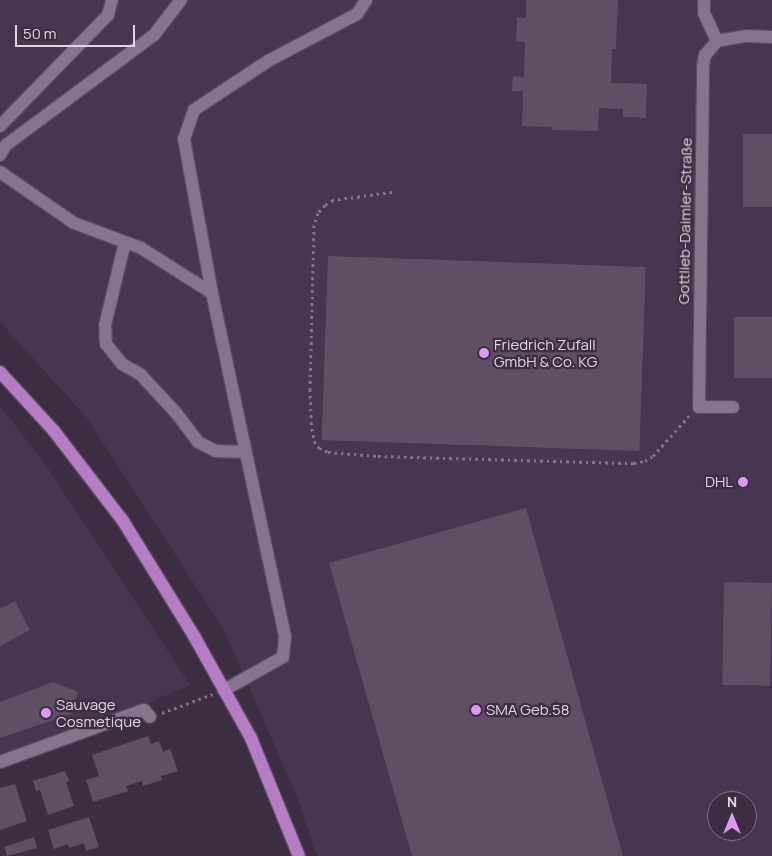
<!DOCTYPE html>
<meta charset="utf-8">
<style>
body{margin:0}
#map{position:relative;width:772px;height:856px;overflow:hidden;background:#3d2d42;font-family:Manrope,sans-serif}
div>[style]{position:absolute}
.built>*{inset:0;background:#48354f}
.building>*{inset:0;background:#5f4e64;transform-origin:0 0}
.path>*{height:3px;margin-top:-1.5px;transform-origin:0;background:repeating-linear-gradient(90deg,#847688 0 2.5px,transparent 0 6.5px)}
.roads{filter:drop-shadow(1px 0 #594b5d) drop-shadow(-1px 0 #594b5d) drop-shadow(0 1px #594b5d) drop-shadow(0 -1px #594b5d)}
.minor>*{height:12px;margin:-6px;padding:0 6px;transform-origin:6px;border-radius:6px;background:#85748b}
.major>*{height:12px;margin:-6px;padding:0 6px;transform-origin:6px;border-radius:6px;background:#b47dc6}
.dots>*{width:14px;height:14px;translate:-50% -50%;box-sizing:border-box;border:2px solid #3d2d42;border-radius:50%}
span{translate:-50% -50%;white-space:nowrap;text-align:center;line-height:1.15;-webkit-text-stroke:4.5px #3d2d42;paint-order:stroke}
.street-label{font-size:15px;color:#e1d7e4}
.poi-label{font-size:15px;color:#e1d7e4}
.left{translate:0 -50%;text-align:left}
.right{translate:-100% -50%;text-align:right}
.north{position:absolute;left:707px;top:791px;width:50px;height:50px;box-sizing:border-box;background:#3d2d42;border:1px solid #7f7183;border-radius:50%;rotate:0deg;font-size:14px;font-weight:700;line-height:20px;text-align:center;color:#e1d7e4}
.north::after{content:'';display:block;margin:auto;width:18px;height:22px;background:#dd99f4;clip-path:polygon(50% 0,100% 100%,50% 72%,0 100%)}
.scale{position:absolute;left:15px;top:25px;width:120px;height:22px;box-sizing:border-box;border:2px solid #e1d7e4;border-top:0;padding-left:6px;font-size:15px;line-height:18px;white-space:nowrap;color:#e1d7e4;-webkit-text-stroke:4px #3d2d42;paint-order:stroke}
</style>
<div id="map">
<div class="built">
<i style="clip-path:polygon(evenodd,0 0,772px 0,772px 856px,317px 856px,298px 799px,224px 630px,87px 418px,0 322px,0 0,717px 801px,747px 801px,747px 831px,717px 831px,717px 801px)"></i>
<i style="clip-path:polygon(0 406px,46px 465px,190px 685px,61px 740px,0 762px)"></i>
</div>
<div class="building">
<i style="clip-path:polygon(526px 0,618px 0,616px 49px,612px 49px,611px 83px,647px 84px,646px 118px,623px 117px,623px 109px,599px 108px,598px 131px,552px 130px,552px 127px,522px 126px,523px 91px,512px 91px,513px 76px,524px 77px,525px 42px,516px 42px,517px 18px,526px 18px)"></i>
<i style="left:743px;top:134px;width:29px;height:73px"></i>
<i style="left:328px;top:256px;width:318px;height:184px;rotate:2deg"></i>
<i style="left:734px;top:317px;width:38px;height:61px"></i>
<i style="clip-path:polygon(526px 508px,623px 856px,412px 856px,329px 563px)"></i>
<i style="left:724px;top:582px;width:48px;height:103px;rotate:1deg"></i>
<i style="clip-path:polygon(15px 601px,30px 630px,0 646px,0 609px)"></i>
<i style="clip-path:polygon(53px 682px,78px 692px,71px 714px,0 738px,0 702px)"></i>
<i style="clip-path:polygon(148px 736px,151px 744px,159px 741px,163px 752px,170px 749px,178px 771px,161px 776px,162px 780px,143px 786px,142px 781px,126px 786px,128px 791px,93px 802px,86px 780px,99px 776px,92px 755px)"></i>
<i style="clip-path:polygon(65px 771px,69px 781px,66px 782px,74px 806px,48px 815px,40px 790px,36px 791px,33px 781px)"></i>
<i style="clip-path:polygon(15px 784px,27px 821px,0 830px,0 788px)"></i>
<i style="clip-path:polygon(89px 817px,99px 847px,86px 851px,84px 843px,69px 848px,68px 844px,54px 849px,48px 830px)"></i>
<i style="clip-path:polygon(34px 837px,37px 848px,7px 856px,4px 847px)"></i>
</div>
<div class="path">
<i style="left:392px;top:192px;width:60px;rotate:172.3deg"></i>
<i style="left:333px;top:200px;width:9px;rotate:148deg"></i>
<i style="left:325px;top:205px;width:11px;rotate:131deg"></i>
<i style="left:318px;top:213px;width:13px;rotate:108deg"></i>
<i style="left:314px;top:225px;width:164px;rotate:91.4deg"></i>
<i style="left:310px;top:389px;width:33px;rotate:88deg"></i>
<i style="left:311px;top:422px;width:19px;rotate:81deg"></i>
<i style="left:314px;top:441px;width:9px;rotate:54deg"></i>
<i style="left:319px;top:448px;width:10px;rotate:24deg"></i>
<i style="left:328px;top:452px;width:50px;rotate:4.6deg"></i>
<i style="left:378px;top:456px;width:256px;rotate:1.6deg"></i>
<i style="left:634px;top:463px;width:11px;rotate:-10deg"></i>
<i style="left:645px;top:461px;width:9px;rotate:-32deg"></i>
<i style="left:653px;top:456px;width:54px;rotate:-48deg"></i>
<i style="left:162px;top:713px;width:54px;rotate:-20.4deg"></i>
</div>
<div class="roads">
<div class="minor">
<i style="left:704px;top:0;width:13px;rotate:90deg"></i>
<i style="left:704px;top:13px;width:31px;rotate:65deg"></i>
<i style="left:0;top:126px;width:155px;rotate:-45.8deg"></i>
<i style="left:108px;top:15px;width:16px;rotate:-75deg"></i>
<i style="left:0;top:155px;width:12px;rotate:-59deg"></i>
<i style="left:6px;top:145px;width:184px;rotate:-36.6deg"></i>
<i style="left:154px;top:35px;width:44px;rotate:-52.4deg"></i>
<i style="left:0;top:172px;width:90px;rotate:34.6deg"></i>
<i style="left:74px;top:223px;width:72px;rotate:20.5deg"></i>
<i style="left:141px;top:248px;width:84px;rotate:32.4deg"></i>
<i style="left:212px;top:293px;width:352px;rotate:78deg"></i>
<i style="left:285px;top:637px;width:20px;rotate:96deg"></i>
<i style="left:283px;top:657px;width:68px;rotate:150.8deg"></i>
<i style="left:125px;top:242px;width:85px;rotate:103.5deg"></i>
<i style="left:105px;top:325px;width:19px;rotate:87deg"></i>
<i style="left:106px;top:344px;width:26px;rotate:51deg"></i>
<i style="left:122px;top:364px;width:21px;rotate:29deg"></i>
<i style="left:140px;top:374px;width:54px;rotate:47.2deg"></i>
<i style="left:177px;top:414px;width:35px;rotate:53deg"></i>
<i style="left:198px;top:442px;width:20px;rotate:27deg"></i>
<i style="left:216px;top:451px;width:29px;rotate:2deg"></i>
<i style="left:212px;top:293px;width:157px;rotate:-100.3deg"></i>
<i style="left:184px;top:139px;width:31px;rotate:-71deg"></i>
<i style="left:194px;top:110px;width:89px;rotate:-33.5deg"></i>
<i style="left:268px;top:61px;width:101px;rotate:-27.8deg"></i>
<i style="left:357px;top:14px;width:17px;rotate:-57deg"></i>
<i style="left:733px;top:407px;width:34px;rotate:180deg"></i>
<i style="left:699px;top:407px;width:341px;rotate:-89.3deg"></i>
<i style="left:703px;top:66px;width:11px;rotate:-80deg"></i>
<i style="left:705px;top:55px;width:18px;rotate:-49deg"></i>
<i style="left:717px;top:41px;width:28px;rotate:-10deg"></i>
<i style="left:745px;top:36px;width:27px;rotate:2deg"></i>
<i style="left:0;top:762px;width:153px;rotate:-19.9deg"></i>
<i style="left:144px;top:710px;width:9px;rotate:49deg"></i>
</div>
<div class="major">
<i style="left:0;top:372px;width:80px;rotate:47.5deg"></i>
<i style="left:54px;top:431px;width:113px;rotate:52.5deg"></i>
<i style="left:123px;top:521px;width:135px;rotate:58.3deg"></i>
<i style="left:194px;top:636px;width:117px;rotate:60.8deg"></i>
<i style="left:251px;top:738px;width:127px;rotate:67.9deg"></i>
</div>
</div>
<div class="dots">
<i style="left:484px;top:353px;background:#dd99f4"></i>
<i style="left:743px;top:482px;background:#dd99f4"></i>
<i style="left:476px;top:710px;background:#dd99f4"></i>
<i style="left:46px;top:713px;background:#dd99f4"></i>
</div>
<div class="street-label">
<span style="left:685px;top:221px;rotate:-89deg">Gottlieb-Daimler-Straße</span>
</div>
<div class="poi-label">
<span class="left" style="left:494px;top:353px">Friedrich Zufall<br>GmbH &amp; Co. KG</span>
<span class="right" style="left:733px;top:482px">DHL</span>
<span class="left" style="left:56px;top:713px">Sauvage<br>Cosmetique</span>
<span class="left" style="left:486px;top:710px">SMA Geb.58</span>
</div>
<div class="north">N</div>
<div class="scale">50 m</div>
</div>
